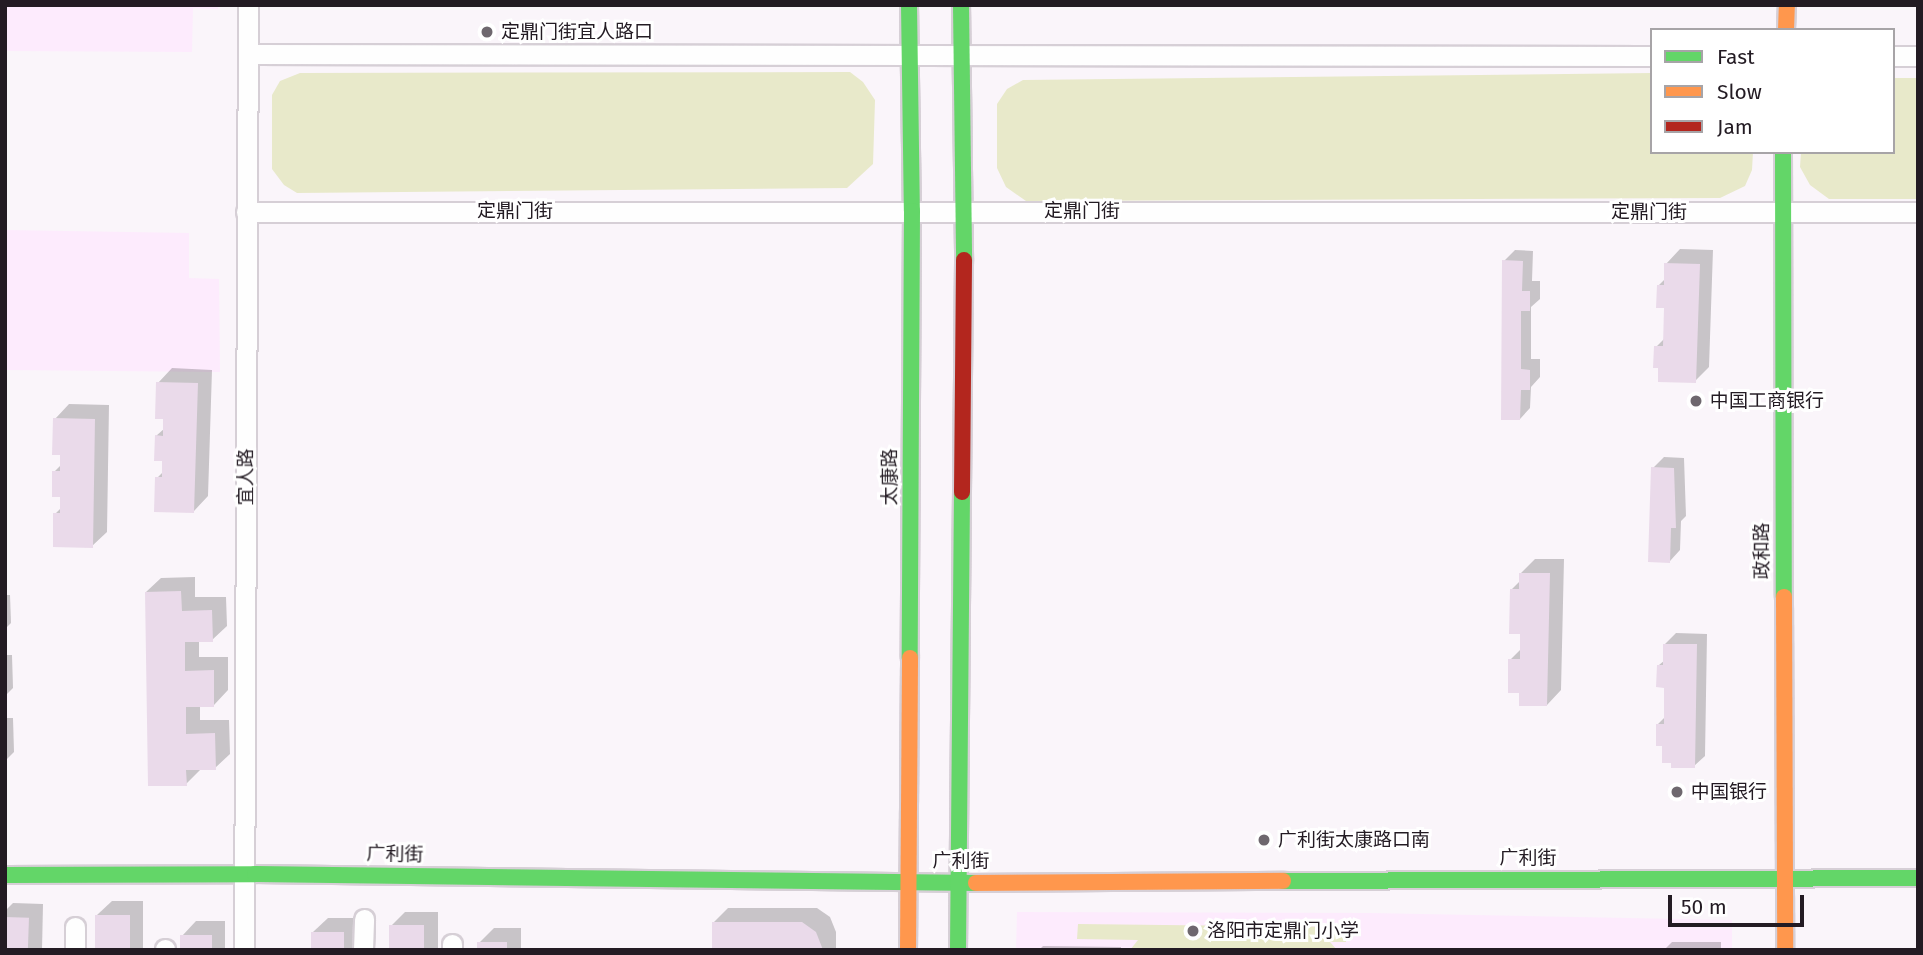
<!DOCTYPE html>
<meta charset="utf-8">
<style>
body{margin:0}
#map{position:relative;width:1923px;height:955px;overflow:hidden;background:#faf5fa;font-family:"Fira Sans","Noto Sans SC",sans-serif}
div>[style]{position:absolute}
.built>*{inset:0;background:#fdebfd}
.green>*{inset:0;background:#e8e9ca}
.shadow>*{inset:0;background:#0003}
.building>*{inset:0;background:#eadaea;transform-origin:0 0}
.roads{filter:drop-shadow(2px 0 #d6cfd6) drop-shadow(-2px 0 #d6cfd6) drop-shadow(0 2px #d6cfd6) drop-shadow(0 -2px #d6cfd6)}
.street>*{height:19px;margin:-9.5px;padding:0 9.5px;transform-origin:9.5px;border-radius:9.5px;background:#fefefe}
.fast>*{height:16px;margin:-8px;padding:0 8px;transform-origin:8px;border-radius:8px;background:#63d668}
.slow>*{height:16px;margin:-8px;padding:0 8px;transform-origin:8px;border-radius:8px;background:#ff974d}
.jam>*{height:16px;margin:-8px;padding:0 8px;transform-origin:8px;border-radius:8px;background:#b3261e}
.dots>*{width:19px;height:19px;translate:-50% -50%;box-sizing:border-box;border:4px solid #fff;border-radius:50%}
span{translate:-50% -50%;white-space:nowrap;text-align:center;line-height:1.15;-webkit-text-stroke:6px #fff;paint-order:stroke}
.poi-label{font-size:19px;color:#231b23}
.left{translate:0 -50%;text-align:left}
.street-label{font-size:19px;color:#231b23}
.frame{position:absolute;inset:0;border:7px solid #231b23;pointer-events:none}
.legend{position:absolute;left:1650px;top:28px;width:245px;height:126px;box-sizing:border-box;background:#fff;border:2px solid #a7a4a7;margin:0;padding:9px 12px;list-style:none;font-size:21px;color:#231b23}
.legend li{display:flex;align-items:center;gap:14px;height:35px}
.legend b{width:35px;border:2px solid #a7a4a7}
.scale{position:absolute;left:1668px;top:895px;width:136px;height:32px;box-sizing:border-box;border:4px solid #231b23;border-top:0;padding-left:9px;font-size:21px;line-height:24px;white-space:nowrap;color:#231b23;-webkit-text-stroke:5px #fff;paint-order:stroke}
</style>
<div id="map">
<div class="built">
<i style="clip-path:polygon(5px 5px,218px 5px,218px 9px,193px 8px,192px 52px,5px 51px)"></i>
<i style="clip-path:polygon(5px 230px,189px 233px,189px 278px,219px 279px,220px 372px,5px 370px)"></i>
<i style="clip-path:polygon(1017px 912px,1369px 913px,1732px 920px,1732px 950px,1016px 950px)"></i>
</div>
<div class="green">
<i style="clip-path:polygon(850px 72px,863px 82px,875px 100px,873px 164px,847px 188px,297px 193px,284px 185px,272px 169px,272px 95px,280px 81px,300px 73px)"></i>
<i style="clip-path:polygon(1652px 73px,1652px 152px,1753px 152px,1752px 170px,1745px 186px,1720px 198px,1026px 201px,1006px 187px,997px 168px,997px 104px,1007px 89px,1023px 80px)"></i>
<i style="clip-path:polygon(1893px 78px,1918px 78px,1918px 199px,1829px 199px,1810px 185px,1800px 167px,1801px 152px,1893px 152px)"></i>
<i style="clip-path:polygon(1078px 924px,1346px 927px,1346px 942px,1330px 942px,1337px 950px,1130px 950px,1138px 940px,1077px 939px)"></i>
</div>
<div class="shadow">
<i style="clip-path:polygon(1680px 249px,1713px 250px,1709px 367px,1695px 381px,1656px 347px,1665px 338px,1666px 307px,1659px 285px,1666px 278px,1666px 264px)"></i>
<i style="clip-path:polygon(1515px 250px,1533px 251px,1532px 281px,1540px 281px,1540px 299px,1531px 307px,1531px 359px,1540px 359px,1540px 377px,1531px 387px,1530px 408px,1520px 419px,1504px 261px)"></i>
<i style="clip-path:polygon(172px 368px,212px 370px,208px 496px,194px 511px,157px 478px,164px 471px,164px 459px,156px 436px,165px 428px,158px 383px)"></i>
<i style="clip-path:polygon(69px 404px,109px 405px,107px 532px,92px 546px,55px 514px,62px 507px,62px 495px,54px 472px,62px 464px,55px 419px)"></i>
<i style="clip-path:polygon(1664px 457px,1684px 458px,1686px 516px,1681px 521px,1680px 550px,1670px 561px,1653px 468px)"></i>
<i style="clip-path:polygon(1535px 559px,1564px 559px,1561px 690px,1547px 705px,1521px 691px,1510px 660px,1522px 648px,1522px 633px,1511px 590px,1521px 580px,1521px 573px)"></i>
<i style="clip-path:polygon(195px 577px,195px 597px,226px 597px,227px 626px,212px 640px,199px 640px,199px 657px,228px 657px,228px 690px,214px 705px,200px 705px,200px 720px,229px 720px,230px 754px,215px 768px,201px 769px,186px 784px,146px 592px,161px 578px)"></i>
<i style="clip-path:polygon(5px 595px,10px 595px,11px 623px,5px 629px)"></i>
<i style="clip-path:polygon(1676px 633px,1707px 634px,1705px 756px,1694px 766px,1664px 744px,1658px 724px,1665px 717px,1666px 686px,1659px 665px,1665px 660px,1665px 644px)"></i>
<i style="clip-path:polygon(5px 655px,12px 655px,13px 688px,5px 696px)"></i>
<i style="clip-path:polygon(5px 718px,13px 718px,14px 752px,5px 761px)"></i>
<i style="clip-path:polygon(112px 901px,143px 901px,143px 950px,97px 950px,97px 915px)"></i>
<i style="clip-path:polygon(13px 903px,43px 904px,42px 950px,5px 950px,5px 911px)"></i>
<i style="clip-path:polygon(728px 908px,817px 908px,830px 917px,836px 932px,836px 950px,714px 950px,714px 922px)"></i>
<i style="clip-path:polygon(405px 912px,438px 912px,438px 950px,391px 950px,391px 926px)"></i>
<i style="clip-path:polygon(328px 918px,358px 918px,358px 950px,313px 950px,313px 932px)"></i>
<i style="clip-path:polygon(196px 921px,225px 921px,225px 950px,182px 950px,182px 936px)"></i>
<i style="clip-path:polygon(494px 928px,521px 928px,521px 950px,479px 950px,479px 943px)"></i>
<i style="clip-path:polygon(1672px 942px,1721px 942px,1721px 950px,1664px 950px)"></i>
<i style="clip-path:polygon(1043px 946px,1121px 947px,1121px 950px,1039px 950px)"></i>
</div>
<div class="building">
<i style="clip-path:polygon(1502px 260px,1523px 261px,1522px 291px,1530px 291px,1530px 311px,1521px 311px,1521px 369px,1530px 370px,1530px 390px,1521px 390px,1520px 420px,1501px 420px)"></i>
<i style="clip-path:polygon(1664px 263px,1700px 264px,1696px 383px,1658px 382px,1658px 368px,1653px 368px,1654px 346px,1663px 346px,1664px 308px,1656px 308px,1657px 285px,1664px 285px)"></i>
<i style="clip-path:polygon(156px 382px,198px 383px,194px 513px,154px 512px,155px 477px,162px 477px,162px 461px,154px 461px,155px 435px,163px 436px,163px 419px,155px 419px)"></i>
<i style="clip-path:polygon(53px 418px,95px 419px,93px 548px,53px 547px,53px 513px,60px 513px,60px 497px,52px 497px,52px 471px,60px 471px,60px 455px,52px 455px)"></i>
<i style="clip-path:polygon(1651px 467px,1674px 468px,1676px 528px,1671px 528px,1670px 563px,1648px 562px)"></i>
<i style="clip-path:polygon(1519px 573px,1550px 573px,1547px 706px,1519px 706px,1519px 693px,1508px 693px,1508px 659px,1520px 659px,1520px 634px,1509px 634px,1510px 589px,1519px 589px)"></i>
<i style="clip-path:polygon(181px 591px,182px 611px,212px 610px,213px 642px,185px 642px,185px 671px,214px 670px,214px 707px,186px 707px,186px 734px,215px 733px,216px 770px,186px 770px,187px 786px,148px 786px,145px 592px)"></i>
<i style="clip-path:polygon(1663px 644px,1697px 644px,1695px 768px,1671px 768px,1671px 763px,1662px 763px,1662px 746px,1656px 746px,1656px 724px,1664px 724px,1664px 688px,1656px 687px,1657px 665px,1663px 665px)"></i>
<i style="left:95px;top:915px;width:35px;height:35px"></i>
<i style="left:5px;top:917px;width:24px;height:33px;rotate:2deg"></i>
<i style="clip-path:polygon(712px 922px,802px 922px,816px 932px,823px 950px,712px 950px)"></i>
<i style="left:389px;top:925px;width:35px;height:25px"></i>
<i style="left:311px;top:932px;width:33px;height:18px"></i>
<i style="left:180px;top:935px;width:32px;height:15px"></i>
<i style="left:477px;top:942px;width:30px;height:8px"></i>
</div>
<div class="roads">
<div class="street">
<i style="left:248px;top:54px;width:1404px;rotate:0.08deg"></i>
<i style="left:1893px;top:56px;width:25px"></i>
<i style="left:246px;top:212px;width:1672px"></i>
<i style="left:75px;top:927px;width:23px;rotate:90deg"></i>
<i style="left:165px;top:949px;width:1px;rotate:90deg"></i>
<i style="left:244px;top:950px;width:945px;rotate:-89.76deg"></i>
<i style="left:363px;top:950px;width:31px;rotate:-88deg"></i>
<i style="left:452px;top:950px;width:6px;rotate:-90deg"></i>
</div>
<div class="fast">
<i style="left:909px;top:5px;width:206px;rotate:89.2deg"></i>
<i style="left:912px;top:211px;width:447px;rotate:90.3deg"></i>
<i style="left:961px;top:5px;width:255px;rotate:89.3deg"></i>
<i style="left:1783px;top:152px;width:445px;rotate:89.9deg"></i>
<i style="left:5px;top:875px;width:250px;rotate:-0.2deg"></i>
<i style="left:255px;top:874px;width:721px;rotate:0.72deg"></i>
<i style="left:1283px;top:881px;width:635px;rotate:-0.27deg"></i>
<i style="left:958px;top:950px;width:458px;rotate:-89.5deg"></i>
</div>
<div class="slow">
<i style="left:1786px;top:30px;width:25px;rotate:-88deg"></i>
<i style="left:1784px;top:597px;width:353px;rotate:89.8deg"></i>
<i style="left:976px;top:883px;width:307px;rotate:-0.4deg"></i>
<i style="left:908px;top:950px;width:292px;rotate:-89.6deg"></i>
</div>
<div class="jam">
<i style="left:962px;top:492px;width:232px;rotate:-89.5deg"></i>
</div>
</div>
<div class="dots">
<i style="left:487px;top:32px;background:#6e676e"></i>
<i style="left:1696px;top:401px;background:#6e676e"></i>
<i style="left:1677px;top:792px;background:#6e676e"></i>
<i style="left:1264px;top:840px;background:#6e676e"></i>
<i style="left:1193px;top:931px;background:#6e676e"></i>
</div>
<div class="poi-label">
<span class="left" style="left:501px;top:32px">定鼎门街宜人路口</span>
<span class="left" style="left:1710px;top:401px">中国工商银行</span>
<span class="left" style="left:1691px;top:792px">中国银行</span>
<span class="left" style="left:1278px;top:840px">广利街太康路口南</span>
<span class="left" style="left:1207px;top:931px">洛阳市定鼎门小学</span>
</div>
<div class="street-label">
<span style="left:515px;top:211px">定鼎门街</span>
<span style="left:1082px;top:211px">定鼎门街</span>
<span style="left:1649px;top:212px">定鼎门街</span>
<span style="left:246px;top:477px;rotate:-90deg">宜人路</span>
<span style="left:890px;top:477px;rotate:-90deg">太康路</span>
<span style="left:1762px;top:551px;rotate:-90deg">政和路</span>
<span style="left:395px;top:854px;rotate:1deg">广利街</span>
<span style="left:1528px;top:858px">广利街</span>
<span style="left:961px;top:861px">广利街</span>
</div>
<div class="frame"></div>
<ul class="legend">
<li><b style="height:9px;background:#63d668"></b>Fast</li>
<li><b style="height:9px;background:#ff974d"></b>Slow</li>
<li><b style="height:9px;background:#b3261e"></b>Jam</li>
</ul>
<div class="scale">50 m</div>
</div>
